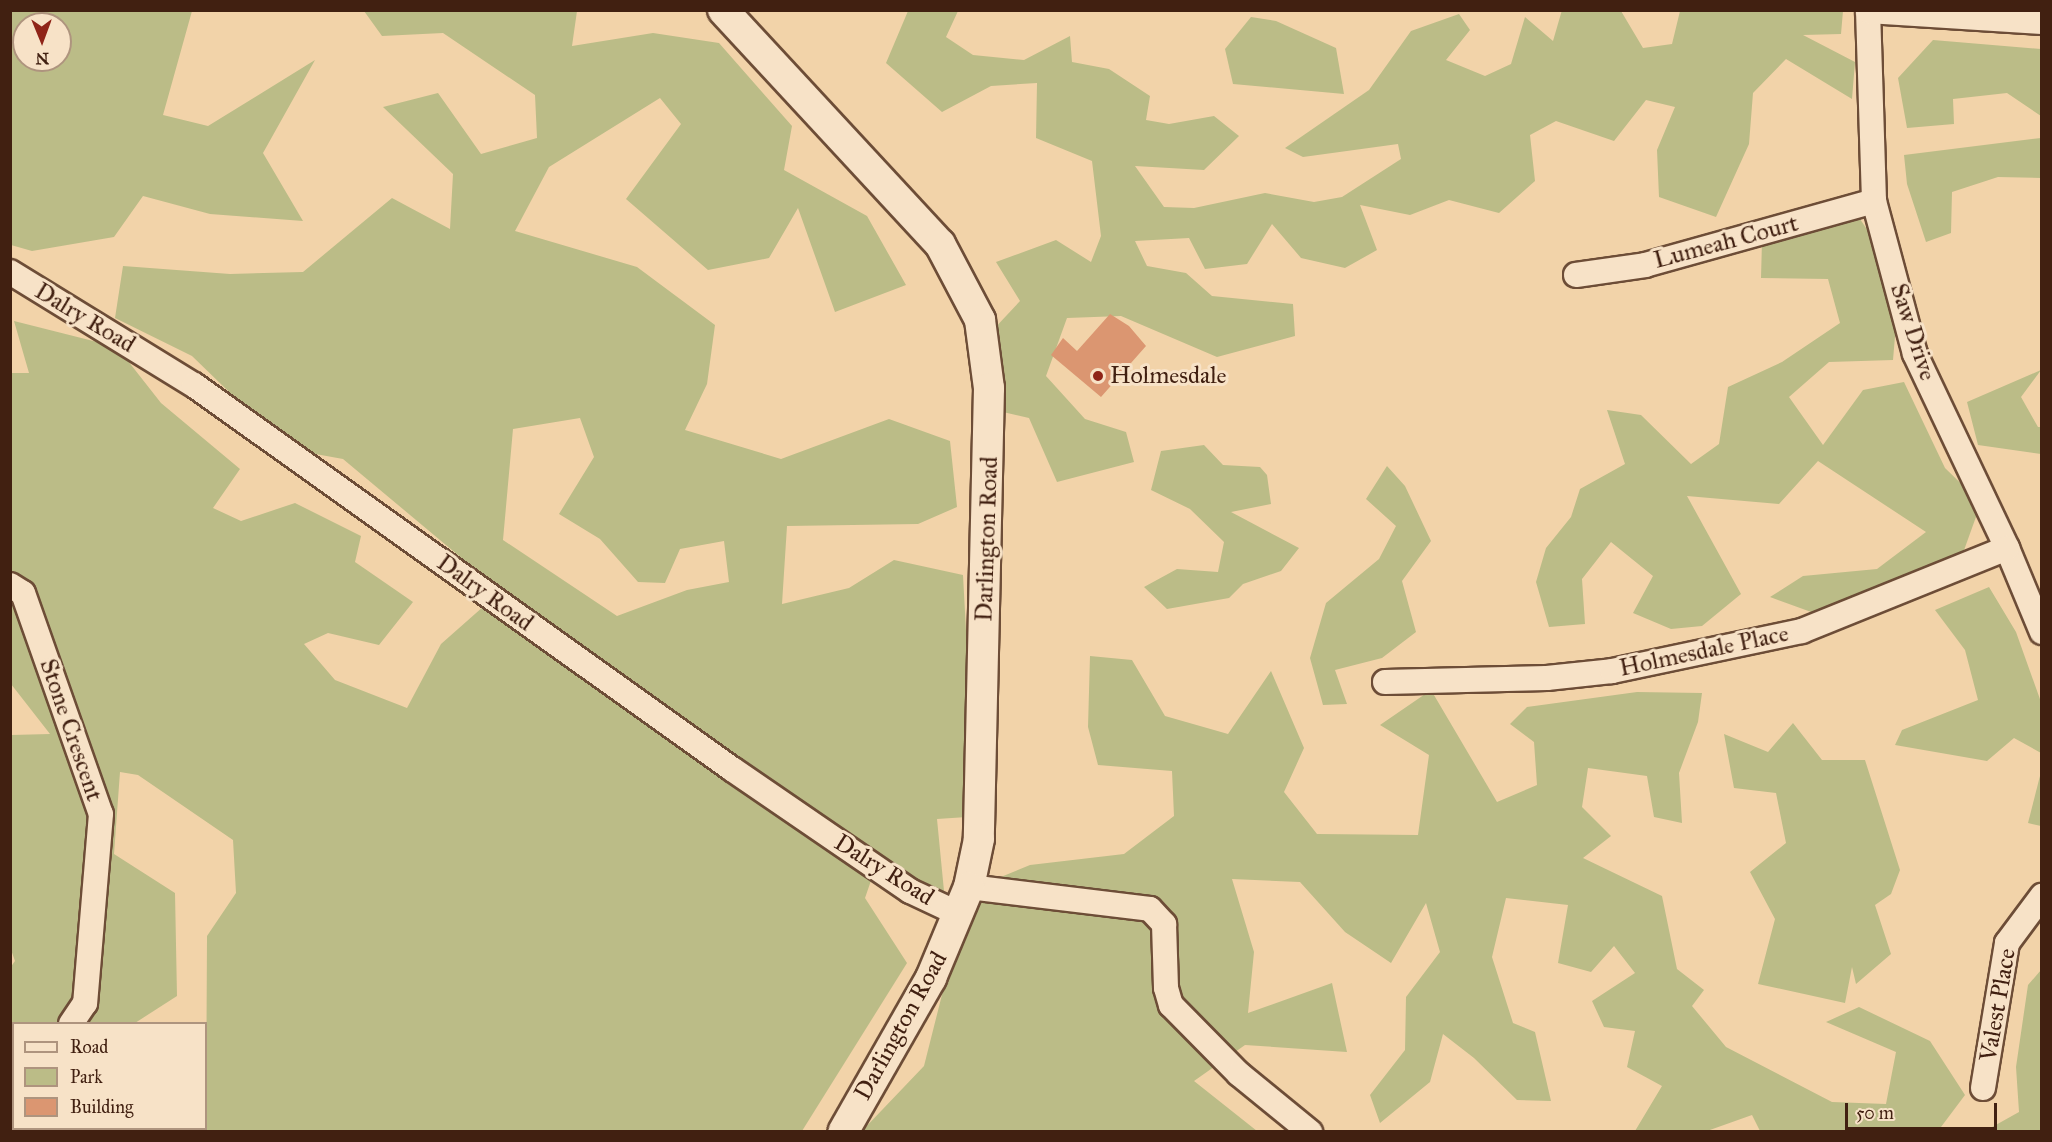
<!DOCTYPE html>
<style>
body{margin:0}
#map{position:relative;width:2052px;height:1142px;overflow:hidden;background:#f2d3a9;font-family:"IM FELL Great Primer",serif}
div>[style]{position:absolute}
.green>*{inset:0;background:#bbbc87}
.building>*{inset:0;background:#db9671}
.roads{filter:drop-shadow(2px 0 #6d4d37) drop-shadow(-2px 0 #6d4d37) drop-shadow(0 2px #6d4d37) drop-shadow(0 -2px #6d4d37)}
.minor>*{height:24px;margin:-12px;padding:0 12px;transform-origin:12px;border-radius:12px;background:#f7e2c7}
.tertiary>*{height:30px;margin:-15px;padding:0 15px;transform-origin:15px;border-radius:15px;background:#f7e2c7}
.dots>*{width:16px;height:16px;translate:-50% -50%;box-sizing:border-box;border:3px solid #f7e2c7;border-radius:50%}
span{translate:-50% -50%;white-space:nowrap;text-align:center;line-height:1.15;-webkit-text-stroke:6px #f7e2c7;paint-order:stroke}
.street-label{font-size:24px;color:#412011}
.poi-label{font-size:24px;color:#412011}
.left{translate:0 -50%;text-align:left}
.frame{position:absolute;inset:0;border:12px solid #412011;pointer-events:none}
.legend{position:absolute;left:12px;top:1022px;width:195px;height:108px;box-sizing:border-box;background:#f7e2c7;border:2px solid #ae947e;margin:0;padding:8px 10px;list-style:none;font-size:18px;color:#412011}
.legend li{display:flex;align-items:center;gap:12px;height:30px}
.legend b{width:30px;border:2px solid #ae947e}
.north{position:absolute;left:12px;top:12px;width:60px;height:60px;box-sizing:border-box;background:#f7e2c7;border:2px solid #ae947e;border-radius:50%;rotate:179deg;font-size:16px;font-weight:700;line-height:24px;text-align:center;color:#412011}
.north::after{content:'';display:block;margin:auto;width:21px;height:27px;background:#8f2418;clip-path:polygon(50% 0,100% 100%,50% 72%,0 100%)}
.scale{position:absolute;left:1845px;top:1103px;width:152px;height:27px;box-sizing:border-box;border:3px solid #412011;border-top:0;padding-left:8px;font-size:18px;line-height:21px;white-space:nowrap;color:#412011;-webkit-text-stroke:4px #f7e2c7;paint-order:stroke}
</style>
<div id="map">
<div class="green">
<i style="clip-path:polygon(evenodd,11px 10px,192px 11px,163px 115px,208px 126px,315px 60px,263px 153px,303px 221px,210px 214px,143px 196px,114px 237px,32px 251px,11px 245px,11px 10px,24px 24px,60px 24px,60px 60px,24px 60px,24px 24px)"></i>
<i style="clip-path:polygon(1562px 10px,1621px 11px,1643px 48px,1672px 44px,1680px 11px,1843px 11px,1841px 34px,1803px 35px,1855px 62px,1852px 99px,1786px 59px,1753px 93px,1749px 144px,1716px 217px,1659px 197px,1657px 150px,1675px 107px,1646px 100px,1614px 141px,1556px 121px,1530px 135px,1535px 181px,1499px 213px,1449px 200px,1410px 215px,1360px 205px,1377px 250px,1345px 268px,1301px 258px,1272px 224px,1247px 264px,1205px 269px,1189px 238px,1135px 241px,1147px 266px,1186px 273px,1212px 296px,1293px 304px,1295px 336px,1217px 357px,1121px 316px,1067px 318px,1046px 376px,1085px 419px,1126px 432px,1134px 462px,1057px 482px,1029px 418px,1003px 412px,991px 332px,1020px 301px,996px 262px,1056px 240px,1091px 262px,1101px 236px,1092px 161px,1036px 138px,1037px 83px,991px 86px,942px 112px,886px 63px,908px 11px,958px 11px,946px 37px,973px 55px,1024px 60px,1070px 36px,1072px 62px,1109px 69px,1150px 96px,1146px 120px,1169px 124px,1214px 116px,1239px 136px,1204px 170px,1135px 166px,1164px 207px,1194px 208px,1265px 193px,1314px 202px,1342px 197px,1401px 159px,1398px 144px,1303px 157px,1285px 148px,1369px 90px,1411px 31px,1459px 14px,1470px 30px,1446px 60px,1485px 76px,1511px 64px,1525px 17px,1553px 41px)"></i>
<i style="clip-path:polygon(evenodd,364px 11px,577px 11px,572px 46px,653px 33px,719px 43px,792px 126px,784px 170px,867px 216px,906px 285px,835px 312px,798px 208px,769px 258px,708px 270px,626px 199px,681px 124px,660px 98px,549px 167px,515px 231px,637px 267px,715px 325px,707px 384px,685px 430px,781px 459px,889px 419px,950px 441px,957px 507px,918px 524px,787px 526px,782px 604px,849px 588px,894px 560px,963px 575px,968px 668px,967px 817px,937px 819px,944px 891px,875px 869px,865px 898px,907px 963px,802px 1131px,11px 1131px,10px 968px,15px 961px,10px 947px,11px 735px,50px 734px,11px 684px,11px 373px,29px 373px,14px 321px,117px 347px,161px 403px,240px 469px,213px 508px,241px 521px,295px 503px,361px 536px,355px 562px,413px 602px,379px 645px,328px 633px,304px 644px,335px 680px,407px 708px,441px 644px,501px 591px,343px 459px,288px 449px,192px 356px,115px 318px,123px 266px,230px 274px,303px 272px,392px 198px,450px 229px,453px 174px,383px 107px,438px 93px,481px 154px,537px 138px,535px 95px,443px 33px,382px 36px,364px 11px,580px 418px,594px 457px,559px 514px,600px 539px,638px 582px,665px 583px,680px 549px,724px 541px,729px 582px,687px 590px,617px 616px,503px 540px,513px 429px,580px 418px,364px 11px,120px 772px,138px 775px,233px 840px,236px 893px,207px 936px,206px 1128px,14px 1128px,14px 1024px,135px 1023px,177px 996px,175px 893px,114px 854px,120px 772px)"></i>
<i style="clip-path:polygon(1251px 17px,1276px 21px,1336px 48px,1344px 94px,1233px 84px,1225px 49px)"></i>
<i style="clip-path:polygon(1933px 40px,2041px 49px,2041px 116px,2007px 93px,1953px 99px,1954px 124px,1907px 128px,1898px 78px)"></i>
<i style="clip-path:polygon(2041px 138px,2041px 178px,1998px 177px,1952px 192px,1951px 233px,1926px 242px,1907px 184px,1904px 155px)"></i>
<i style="clip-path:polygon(1856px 213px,1878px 246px,1897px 313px,1893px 360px,1829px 362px,1789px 397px,1823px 445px,1863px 390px,1904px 382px,1945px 468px,1981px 503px,1954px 578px,1864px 592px,1836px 621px,1770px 597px,1803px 576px,1877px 569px,1926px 532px,1818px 461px,1779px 504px,1687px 496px,1741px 594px,1702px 626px,1671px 629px,1633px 613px,1653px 576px,1611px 542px,1582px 579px,1585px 624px,1549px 627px,1536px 582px,1546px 548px,1571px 517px,1580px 489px,1625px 464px,1607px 410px,1641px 415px,1691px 464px,1719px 444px,1728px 387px,1782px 362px,1840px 323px,1828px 279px,1761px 278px,1762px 241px)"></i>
<i style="clip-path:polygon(2041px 370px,2021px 397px,2038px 427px,2041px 427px,2041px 454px,1978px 445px,1967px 402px)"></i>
<i style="clip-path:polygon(1204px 445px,1223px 465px,1260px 467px,1267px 475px,1271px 504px,1231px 512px,1299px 548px,1281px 571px,1243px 584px,1229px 598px,1167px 609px,1144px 587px,1177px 569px,1218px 572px,1224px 542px,1190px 509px,1151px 490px,1161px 451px)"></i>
<i style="clip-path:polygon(1387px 466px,1405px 486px,1431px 541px,1402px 581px,1416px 632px,1382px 658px,1335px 670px,1347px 704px,1323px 705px,1310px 658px,1326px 603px,1379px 559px,1396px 526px,1366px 499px)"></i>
<i style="clip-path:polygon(1989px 587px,2016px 632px,2041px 702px,2041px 753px,2014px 738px,1987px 761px,1895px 745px,1902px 730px,1978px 700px,1965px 650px,1935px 610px)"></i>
<i style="clip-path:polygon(1090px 656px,1132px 660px,1165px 716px,1228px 734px,1271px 671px,1304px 748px,1284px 792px,1317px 834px,1418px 835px,1429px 755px,1380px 725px,1431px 690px,1497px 802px,1537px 785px,1534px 742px,1510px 724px,1527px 707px,1637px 692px,1702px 693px,1698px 722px,1679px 773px,1682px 823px,1654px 817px,1647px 776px,1588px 768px,1582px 807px,1611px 836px,1583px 858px,1662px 896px,1677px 969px,1704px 990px,1692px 1006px,1726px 1047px,1832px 1102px,1886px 1104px,1896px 1052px,1826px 1022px,1859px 1007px,1930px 1041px,1965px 1095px,1938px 1131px,1760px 1131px,1752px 1115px,1707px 1131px,1635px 1131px,1662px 1086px,1627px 1067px,1635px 1031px,1604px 1027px,1592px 1001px,1635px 973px,1614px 946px,1591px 972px,1558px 963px,1568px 905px,1506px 898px,1492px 957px,1513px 1023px,1535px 1032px,1551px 1101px,1517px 1100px,1474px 1058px,1443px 1034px,1430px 1082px,1380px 1123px,1370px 1095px,1405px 1050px,1406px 997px,1440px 952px,1426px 903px,1391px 963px,1345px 932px,1300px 882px,1232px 879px,1254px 952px,1248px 1013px,1332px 983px,1347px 1052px,1245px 1045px,1194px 1081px,1257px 1131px,861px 1132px,924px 1066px,951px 959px,974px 888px,1030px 865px,1124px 854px,1174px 816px,1172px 771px,1098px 765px,1088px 727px)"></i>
<i style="clip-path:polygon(1793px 723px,1822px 760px,1865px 760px,1900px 870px,1891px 894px,1875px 905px,1891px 954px,1856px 984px,1852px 967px,1845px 1003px,1758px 984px,1775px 919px,1750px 872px,1786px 843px,1776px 793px,1734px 788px,1724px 734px,1768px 752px)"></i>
<i style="clip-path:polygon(2041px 772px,2042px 826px,2041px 826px,2028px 823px)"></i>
<i style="clip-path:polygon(2041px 970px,2041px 1131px,1985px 1131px,2019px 1112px,2016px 1067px,2028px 985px)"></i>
</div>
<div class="building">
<i style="clip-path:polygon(1110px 314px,1129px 326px,1146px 346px,1101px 397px,1051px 355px,1063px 338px,1077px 351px)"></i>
</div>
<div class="roads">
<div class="minor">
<i style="left:1868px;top:10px;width:191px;rotate:88.2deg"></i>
<i style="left:1874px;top:201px;width:158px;rotate:75deg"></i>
<i style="left:1915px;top:354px;width:215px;rotate:64.6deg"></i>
<i style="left:2007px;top:548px;width:91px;rotate:67.4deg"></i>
<i style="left:1868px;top:11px;width:174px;rotate:3.6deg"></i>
<i style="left:10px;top:272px;width:216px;rotate:31.6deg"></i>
<i style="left:194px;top:385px;width:661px;rotate:35.52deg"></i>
<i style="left:732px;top:769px;width:216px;rotate:34.4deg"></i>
<i style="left:910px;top:891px;width:54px;rotate:25.1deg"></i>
<i style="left:1576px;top:275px;width:70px;rotate:-8.2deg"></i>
<i style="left:1645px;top:265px;width:238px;rotate:-15.6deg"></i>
<i style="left:10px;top:585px;width:15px;rotate:32deg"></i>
<i style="left:23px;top:593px;width:234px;rotate:70.6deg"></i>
<i style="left:101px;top:814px;width:190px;rotate:94.8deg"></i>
<i style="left:85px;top:1003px;width:25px;rotate:124deg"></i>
<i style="left:1385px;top:682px;width:162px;rotate:-1.4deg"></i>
<i style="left:1547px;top:678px;width:65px;rotate:-6.1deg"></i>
<i style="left:1612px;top:671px;width:194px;rotate:-11.9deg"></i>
<i style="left:1802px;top:631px;width:221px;rotate:-22deg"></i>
<i style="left:969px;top:887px;width:182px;rotate:6.9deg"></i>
<i style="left:1150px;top:909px;width:21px;rotate:47deg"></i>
<i style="left:1164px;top:924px;width:64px;rotate:88.2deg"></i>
<i style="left:1166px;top:988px;width:18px;rotate:74deg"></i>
<i style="left:1171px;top:1005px;width:97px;rotate:45.4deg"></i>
<i style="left:1239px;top:1074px;width:92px;rotate:39.2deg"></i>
<i style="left:1983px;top:1088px;width:147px;rotate:-80.6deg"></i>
<i style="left:2007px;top:943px;width:59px;rotate:-53.3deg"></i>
<i style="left:10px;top:1103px;width:5px;rotate:-37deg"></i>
</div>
<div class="tertiary">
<i style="left:723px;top:10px;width:319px;rotate:47.2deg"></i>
<i style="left:940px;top:244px;width:86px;rotate:62.2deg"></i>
<i style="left:980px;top:320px;width:69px;rotate:82.5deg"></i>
<i style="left:989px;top:388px;width:451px;rotate:91.3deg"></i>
<i style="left:979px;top:839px;width:49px;rotate:101.8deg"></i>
<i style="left:969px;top:887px;width:99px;rotate:112.7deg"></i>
<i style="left:931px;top:978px;width:177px;rotate:119.7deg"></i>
</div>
</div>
<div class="dots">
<i style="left:1098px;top:376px;background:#8f2418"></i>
</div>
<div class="street-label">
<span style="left:1726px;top:242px;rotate:-15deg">Lumeah Court</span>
<span style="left:85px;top:318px;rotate:31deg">Dalry Road</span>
<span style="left:1913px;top:332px;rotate:72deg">Saw Drive</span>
<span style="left:987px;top:539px;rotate:-88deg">Darlington Road</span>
<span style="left:485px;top:593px;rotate:36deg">Dalry Road</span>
<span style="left:1704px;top:651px;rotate:-12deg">Holmesdale Place</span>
<span style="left:71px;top:730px;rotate:71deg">Stone Crescent</span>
<span style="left:884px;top:870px;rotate:32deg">Dalry Road</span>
<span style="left:1998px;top:1005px;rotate:-80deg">Valest Place</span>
<span style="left:901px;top:1026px;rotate:-61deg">Darlington Road</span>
</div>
<div class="poi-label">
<span class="left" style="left:1110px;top:376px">Holmesdale</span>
</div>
<div class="frame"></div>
<ul class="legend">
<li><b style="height:8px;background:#f7e2c7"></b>Road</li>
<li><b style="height:16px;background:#bbbc87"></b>Park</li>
<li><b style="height:16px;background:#db9671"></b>Building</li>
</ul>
<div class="north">N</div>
<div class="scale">50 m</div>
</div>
